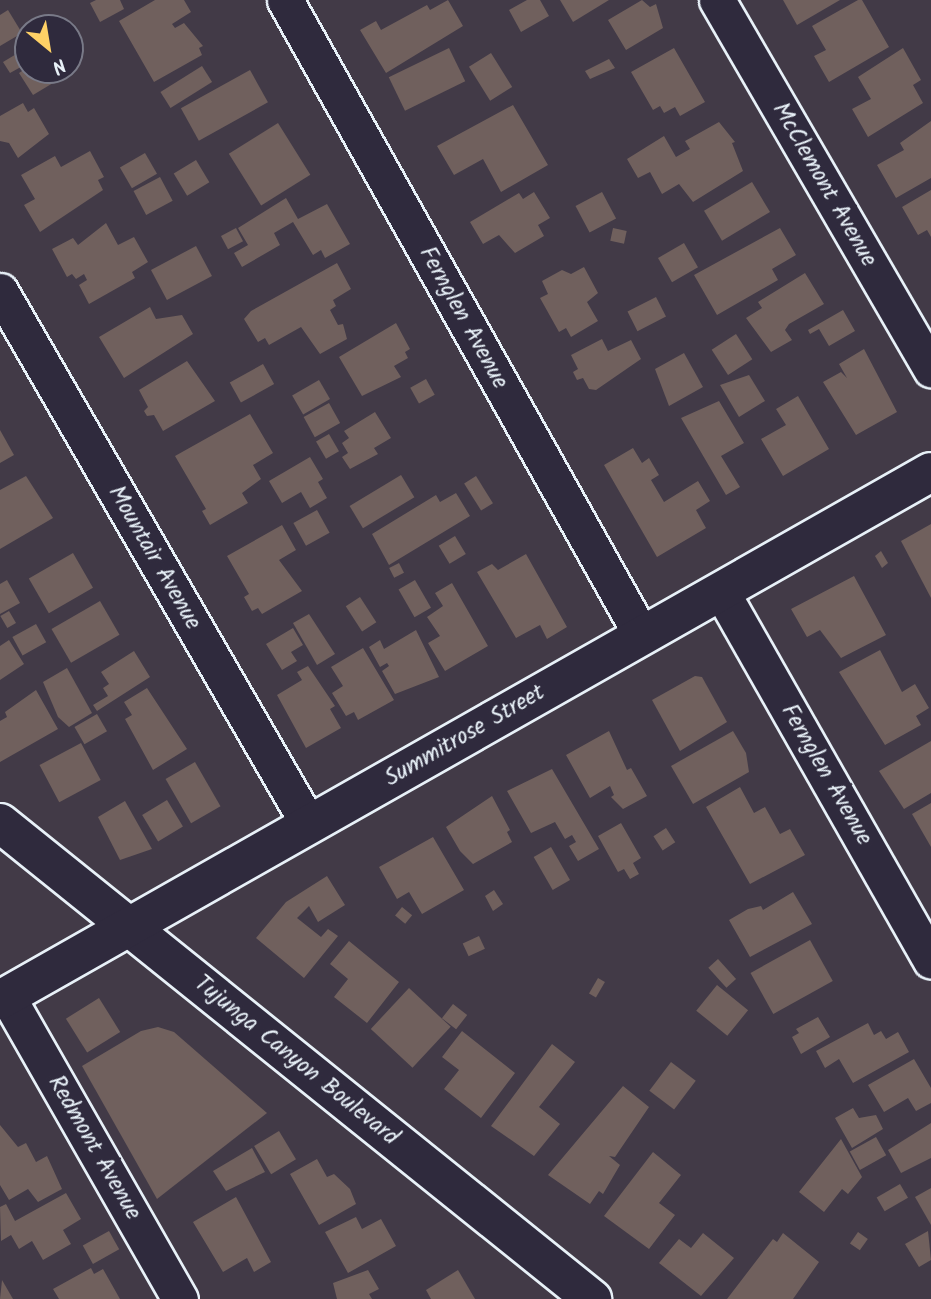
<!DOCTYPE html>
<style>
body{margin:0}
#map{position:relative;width:931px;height:1299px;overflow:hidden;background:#423a47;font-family:Kalam,sans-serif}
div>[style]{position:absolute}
.building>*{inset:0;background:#70605d;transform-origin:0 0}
.roads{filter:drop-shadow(2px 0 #e8f1f8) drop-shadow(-2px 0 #e8f1f8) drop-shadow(0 2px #e8f1f8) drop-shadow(0 -2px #e8f1f8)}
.minor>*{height:35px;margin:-17.5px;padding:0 17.5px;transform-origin:17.5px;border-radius:17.5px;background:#2f2a3d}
.tertiary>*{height:38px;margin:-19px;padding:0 19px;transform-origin:19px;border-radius:19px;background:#2f2a3d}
span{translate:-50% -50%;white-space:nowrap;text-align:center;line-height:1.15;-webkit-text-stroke:7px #2f2a3d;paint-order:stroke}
.street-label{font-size:23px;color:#e8f1f8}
.north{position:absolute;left:14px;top:14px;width:70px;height:70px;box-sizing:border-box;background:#2f2a3d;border:2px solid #797a88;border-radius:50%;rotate:150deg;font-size:19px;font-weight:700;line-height:28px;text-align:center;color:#e8f1f8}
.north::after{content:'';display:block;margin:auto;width:24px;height:32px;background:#ffd166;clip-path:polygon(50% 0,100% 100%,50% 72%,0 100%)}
</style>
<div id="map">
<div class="building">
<i style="clip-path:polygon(96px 0,120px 0,124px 9px,100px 22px,90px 3px)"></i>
<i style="clip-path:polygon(155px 0,184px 0,191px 12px,172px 24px,175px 28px,184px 23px,203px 46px,199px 48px,202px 55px,154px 82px,119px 21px)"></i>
<i style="clip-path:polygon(448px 0,463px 26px,386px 73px,360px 30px,376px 21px,381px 30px,427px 5px,430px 10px)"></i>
<i style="clip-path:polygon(527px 0,540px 0,549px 16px,521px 32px,509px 10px)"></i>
<i style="clip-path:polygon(560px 0,609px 0,573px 22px)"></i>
<i style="clip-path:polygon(642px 0,650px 7px,656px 4px,663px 28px,626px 50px,608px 20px)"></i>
<i style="clip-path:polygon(783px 0,840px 0,797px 25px)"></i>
<i style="clip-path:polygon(858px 0,862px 0,889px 47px,829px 82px,814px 56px,826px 50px,812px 26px)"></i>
<i style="clip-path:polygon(8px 10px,22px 33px,0 46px,0 15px)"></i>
<i style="clip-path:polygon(28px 47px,28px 63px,10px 73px,3px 62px)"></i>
<i style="left:449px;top:48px;width:37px;height:67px;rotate:64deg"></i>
<i style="clip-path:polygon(674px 48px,705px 102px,680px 116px,675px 107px,664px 113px,660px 106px,653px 110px,631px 72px)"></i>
<i style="clip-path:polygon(903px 48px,921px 80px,913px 85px,923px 103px,868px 137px,852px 109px,871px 99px,858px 77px)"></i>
<i style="left:491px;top:53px;width:40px;height:26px;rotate:58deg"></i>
<i style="clip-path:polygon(609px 59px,615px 68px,590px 79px,585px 71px)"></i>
<i style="left:202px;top:66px;width:19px;height:49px;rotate:58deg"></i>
<i style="clip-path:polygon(28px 67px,51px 70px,58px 80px,33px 95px,19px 73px)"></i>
<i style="left:250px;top:70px;width:37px;height:79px;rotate:61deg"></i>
<i style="clip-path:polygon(23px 103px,28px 112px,34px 108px,49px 134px,18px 158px,9px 143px,0 141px,0 116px)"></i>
<i style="clip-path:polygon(513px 105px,548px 165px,501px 192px,483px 159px,454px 175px,437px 146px)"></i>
<i style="clip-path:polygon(931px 121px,931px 178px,896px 198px,877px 165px,904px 150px,900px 143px)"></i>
<i style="clip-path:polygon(719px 122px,735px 142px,732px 143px,743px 171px,693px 202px,679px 184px,662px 194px,650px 172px,638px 178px,627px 159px,664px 136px,676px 157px,690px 149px,685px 141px)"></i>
<i style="left:278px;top:123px;width:61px;height:58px;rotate:58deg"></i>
<i style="clip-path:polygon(90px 151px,104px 177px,98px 180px,103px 190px,40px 232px,24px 205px,35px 199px,21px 175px,55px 156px,61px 167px)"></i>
<i style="left:145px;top:153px;width:24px;height:29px;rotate:60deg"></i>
<i style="left:196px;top:160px;width:26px;height:26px;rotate:59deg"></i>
<i style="left:160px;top:177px;width:27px;height:30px;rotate:62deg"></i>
<i style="left:752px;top:182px;width:35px;height:56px;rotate:59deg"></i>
<i style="clip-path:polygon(931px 190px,931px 237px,927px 230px,918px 235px,902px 207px)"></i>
<i style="clip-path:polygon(534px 192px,550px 218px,538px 225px,544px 236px,515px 253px,499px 235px,483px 244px,470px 222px,519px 193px,523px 199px)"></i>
<i style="left:602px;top:192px;width:30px;height:30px;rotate:62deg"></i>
<i style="clip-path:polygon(286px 198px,298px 219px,327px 204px,350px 244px,325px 258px,321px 250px,313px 255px,293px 222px,274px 233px,280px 245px,242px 267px,234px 253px,248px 245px,238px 228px)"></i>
<i style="clip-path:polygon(106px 223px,118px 245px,134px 237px,148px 262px,132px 272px,135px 278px,89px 304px,79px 285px,87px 280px,84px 274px,76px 279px,72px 274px,67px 277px,52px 249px,73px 238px,78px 245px)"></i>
<i style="left:236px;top:228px;width:15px;height:17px;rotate:62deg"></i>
<i style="left:613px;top:228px;width:14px;height:13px;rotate:12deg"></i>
<i style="clip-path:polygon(780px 228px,796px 255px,772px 269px,778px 280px,717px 315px,694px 275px)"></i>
<i style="left:684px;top:243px;width:28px;height:30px;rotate:60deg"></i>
<i style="left:196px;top:246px;width:34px;height:51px;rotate:62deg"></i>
<i style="clip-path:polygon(337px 263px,351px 289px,333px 300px,336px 306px,330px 310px,338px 325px,343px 324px,347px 339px,320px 354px,301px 327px,269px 345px,265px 338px,258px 342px,244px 319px,251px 311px)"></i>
<i style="clip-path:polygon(584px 267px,598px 293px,587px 302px,598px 321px,571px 337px,566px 328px,559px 332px,540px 298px,548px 294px,542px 281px,562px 270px,571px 274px)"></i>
<i style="clip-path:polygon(805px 273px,824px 304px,789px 324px,785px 330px,792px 340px,771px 352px,746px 318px,762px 308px,758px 302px)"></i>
<i style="left:656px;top:297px;width:22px;height:32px;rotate:63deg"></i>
<i style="clip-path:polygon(150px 307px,156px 319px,182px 315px,193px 334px,124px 378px,99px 337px)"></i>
<i style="clip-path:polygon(843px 310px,855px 331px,829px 346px,819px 329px,810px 334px,808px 330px)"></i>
<i style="clip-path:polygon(396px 323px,410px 349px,405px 352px,408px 358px,394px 366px,401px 377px,362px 396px,339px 357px)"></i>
<i style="left:736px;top:334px;width:30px;height:29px;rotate:57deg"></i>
<i style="clip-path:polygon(602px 339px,608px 351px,631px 340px,641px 359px,596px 390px,589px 389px,583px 378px,577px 380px,573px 372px,578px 369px,571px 355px)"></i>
<i style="clip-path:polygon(864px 349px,897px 412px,856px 435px,823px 382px,841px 372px,847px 378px,839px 364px)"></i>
<i style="clip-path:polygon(684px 353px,703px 387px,669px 406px,655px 369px)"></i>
<i style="clip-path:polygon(187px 361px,215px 401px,163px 431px,154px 415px,147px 416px,144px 411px,148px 407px,139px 390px)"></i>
<i style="left:263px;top:364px;width:23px;height:38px;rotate:61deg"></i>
<i style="clip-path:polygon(749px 375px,765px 401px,739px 417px,720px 385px)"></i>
<i style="left:426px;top:379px;width:18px;height:18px;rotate:61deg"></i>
<i style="left:319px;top:380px;width:22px;height:31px;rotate:60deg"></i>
<i style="clip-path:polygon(798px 396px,829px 449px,783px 476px,761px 439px,786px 425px,776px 409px)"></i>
<i style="clip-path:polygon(719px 401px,744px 443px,721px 456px,740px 487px,726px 495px,681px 418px)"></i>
<i style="left:329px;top:403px;width:23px;height:29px;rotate:61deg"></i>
<i style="clip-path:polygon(375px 412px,391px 438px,374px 448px,378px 454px,350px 469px,342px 457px,348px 453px,342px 443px,349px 438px,344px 431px)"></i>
<i style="clip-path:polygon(250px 414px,273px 453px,253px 465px,261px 479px,242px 493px,248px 503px,210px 525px,202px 511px,206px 509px,175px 456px)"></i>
<i style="clip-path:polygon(0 430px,14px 455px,0 463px)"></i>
<i style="left:329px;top:434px;width:20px;height:15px;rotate:60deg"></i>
<i style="clip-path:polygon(633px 448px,642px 463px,649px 458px,659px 475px,651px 480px,664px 502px,698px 481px,710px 501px,696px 510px,706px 528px,657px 557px,604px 465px)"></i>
<i style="clip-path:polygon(310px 457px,323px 479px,318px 482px,327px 498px,310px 508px,301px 492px,282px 503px,269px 481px)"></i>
<i style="left:401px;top:475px;width:26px;height:60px;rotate:59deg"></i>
<i style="clip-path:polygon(26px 476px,53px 518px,0 549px,0 490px)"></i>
<i style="left:476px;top:476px;width:32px;height:14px;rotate:58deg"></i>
<i style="clip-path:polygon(456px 493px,470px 516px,389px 565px,372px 534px,436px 495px,440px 502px)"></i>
<i style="left:317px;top:510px;width:26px;height:27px;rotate:61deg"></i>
<i style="clip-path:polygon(931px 524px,931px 598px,901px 541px)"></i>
<i style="clip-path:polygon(282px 525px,296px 550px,279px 560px,302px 591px,262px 614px,258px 608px,252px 611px,244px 597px,249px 594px,227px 556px)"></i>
<i style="left:455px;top:536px;width:21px;height:19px;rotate:59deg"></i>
<i style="clip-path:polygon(881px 551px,888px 563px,882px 568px,875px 556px)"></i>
<i style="left:73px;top:553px;width:40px;height:51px;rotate:60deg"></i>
<i style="clip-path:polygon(526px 554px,567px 627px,547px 639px,540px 625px,516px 638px,477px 572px,492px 564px,498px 570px)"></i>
<i style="left:399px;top:563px;width:11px;height:11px;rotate:63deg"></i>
<i style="clip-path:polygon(854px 576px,886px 635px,841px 658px,820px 630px,807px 637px,791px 609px)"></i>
<i style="clip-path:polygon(7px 580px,20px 603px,0 614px,0 584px)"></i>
<i style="left:415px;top:580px;width:32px;height:19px;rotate:60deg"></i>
<i style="clip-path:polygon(452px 583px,488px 646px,445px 671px,428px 643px,440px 636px,427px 617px,443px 606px,435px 593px)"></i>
<i style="left:360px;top:597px;width:30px;height:17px;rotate:57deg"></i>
<i style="left:100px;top:601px;width:39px;height:56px;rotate:60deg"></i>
<i style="left:9px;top:611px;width:14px;height:10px;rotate:60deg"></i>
<i style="clip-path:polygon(309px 614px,335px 654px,317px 665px,293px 623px)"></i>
<i style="left:36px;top:624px;width:21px;height:27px;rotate:61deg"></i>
<i style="clip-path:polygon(293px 628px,303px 645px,291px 652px,297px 661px,282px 670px,266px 644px)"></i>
<i style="clip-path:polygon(416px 630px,439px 677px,395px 694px,382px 671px,389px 666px,387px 663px,380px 667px,369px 647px,380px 640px,384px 649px)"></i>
<i style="clip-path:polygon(9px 640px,24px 664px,0 680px,0 646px)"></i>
<i style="clip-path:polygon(363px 648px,394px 700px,358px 720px,354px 712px,346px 716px,332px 693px,343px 686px,331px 667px)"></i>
<i style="clip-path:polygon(880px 650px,902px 692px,915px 684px,929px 708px,916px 716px,921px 725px,885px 745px,839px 672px)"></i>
<i style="clip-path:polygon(134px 651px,150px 677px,97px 711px,93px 705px,108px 696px,103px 688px,109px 684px,101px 672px)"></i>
<i style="clip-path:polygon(308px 666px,335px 706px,330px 709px,341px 728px,306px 748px,277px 695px,302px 680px,297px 672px)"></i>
<i style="clip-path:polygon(67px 668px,92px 713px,69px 727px,58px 717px,43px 682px)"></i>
<i style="clip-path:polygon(695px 676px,702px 677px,727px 722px,680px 751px,652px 700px)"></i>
<i style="clip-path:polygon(147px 688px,187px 749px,153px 770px,125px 719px,132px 715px,124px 702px)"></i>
<i style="clip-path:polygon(36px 690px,58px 729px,0 762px,0 721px,7px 717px,5px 712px)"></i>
<i style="left:97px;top:714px;width:20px;height:26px;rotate:60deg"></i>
<i style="clip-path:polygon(609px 731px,627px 770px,631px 768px,647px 796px,623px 809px,611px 797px,614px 795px,610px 786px,590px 798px,566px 755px)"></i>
<i style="clip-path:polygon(733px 731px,746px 753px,749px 772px,693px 804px,671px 766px)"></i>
<i style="clip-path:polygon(931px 741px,931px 793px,904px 809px,879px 771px)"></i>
<i style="left:81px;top:743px;width:42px;height:47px;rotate:62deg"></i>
<i style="left:195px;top:762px;width:51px;height:34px;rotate:60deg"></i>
<i style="clip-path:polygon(552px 769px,599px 849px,578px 861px,569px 846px,576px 842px,572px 835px,565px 839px,555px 822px,531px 833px,507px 791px)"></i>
<i style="clip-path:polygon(740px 787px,754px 813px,765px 807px,780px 834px,790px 829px,805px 855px,750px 884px,706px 807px)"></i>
<i style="clip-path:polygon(492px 796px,510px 830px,507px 832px,512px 842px,473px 864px,460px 851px,446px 827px)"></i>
<i style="left:167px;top:800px;width:31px;height:29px;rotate:59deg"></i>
<i style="clip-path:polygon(125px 801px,152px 849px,120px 860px,98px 817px)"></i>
<i style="clip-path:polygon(931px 803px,931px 847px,912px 814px)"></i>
<i style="clip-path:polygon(621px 823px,641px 858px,633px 863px,639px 874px,630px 879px,624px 869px,618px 872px,598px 836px)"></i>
<i style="left:666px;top:828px;width:17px;height:15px;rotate:57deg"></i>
<i style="clip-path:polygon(433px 837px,464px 890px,422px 914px,409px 892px,397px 899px,379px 867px)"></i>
<i style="left:551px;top:847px;width:38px;height:20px;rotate:60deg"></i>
<i style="clip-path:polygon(327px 876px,345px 905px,318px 922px,309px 906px,297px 918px,321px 937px,328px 929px,338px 936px,304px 978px,256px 938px,286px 902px)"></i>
<i style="clip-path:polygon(494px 890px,503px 904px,493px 911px,485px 896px)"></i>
<i style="clip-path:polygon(793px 892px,812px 924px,750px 957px,729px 920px,748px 909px,761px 906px,763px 910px)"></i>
<i style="left:402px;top:907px;width:13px;height:11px;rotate:39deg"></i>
<i style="left:479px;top:936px;width:14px;height:18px;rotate:65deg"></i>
<i style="left:810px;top:940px;width:47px;height:68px;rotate:61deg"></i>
<i style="clip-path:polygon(349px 941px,399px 982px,367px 1023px,334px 997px,348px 979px,330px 964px)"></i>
<i style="left:718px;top:959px;width:27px;height:13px;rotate:48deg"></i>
<i style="left:598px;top:978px;width:8px;height:18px;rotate:30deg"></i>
<i style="left:717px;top:985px;width:40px;height:33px;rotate:39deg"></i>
<i style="left:409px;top:988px;width:57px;height:56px;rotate:43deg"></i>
<i style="left:99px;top:998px;width:40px;height:39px;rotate:58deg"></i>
<i style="left:453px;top:1004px;width:18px;height:18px;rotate:38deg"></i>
<i style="clip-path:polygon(818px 1017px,830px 1037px,801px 1054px,792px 1037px,799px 1033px,796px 1029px)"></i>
<i style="clip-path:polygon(868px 1023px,874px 1035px,881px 1031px,886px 1039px,898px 1032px,909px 1052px,853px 1083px,839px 1059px,825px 1068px,816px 1051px)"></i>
<i style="clip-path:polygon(158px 1027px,174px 1032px,267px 1113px,157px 1199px,82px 1066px,141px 1031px)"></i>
<i style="clip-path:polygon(462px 1031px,515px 1073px,481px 1118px,444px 1089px,459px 1070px,442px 1057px)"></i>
<i style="clip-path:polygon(552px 1044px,575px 1062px,539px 1107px,560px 1124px,534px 1156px,491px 1126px)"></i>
<i style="clip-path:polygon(914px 1059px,931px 1088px,931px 1103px,916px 1111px,908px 1098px,884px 1112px,868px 1085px)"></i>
<i style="left:671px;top:1062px;width:31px;height:36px;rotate:37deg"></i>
<i style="clip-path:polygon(623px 1086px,649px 1107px,615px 1157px,609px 1156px,620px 1165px,603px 1194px,599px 1191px,590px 1204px,548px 1175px)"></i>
<i style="clip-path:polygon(853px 1108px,859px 1118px,876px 1115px,883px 1129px,852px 1148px,835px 1118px)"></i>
<i style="clip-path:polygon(931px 1123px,931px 1158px,901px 1173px,888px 1150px)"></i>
<i style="clip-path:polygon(0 1125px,18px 1147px,26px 1143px,36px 1162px,47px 1156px,62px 1189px,38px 1202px,28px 1189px,9px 1200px,0 1185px)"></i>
<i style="left:279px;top:1131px;width:33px;height:29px;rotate:59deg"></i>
<i style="left:876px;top:1137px;width:21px;height:30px;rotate:61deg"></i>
<i style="clip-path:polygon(841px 1139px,862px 1177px,848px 1194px,842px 1189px,824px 1212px,799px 1192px)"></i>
<i style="clip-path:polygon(252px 1148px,265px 1172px,226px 1191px,213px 1171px)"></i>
<i style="clip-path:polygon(653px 1152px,681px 1175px,659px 1203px,675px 1215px,649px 1249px,604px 1216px)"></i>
<i style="clip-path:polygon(317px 1159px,327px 1177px,334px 1174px,350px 1189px,356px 1204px,319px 1225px,290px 1174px)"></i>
<i style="left:900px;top:1184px;width:16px;height:27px;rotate:60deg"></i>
<i style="clip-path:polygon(931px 1188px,931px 1225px,915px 1197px)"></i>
<i style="clip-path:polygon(66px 1193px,81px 1219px,63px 1230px,71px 1244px,43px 1260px,32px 1241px,19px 1249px,11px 1235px,1px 1241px,0 1207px,6px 1204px,15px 1221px)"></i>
<i style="clip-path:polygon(236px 1197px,271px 1262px,254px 1272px,247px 1258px,223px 1272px,193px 1222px)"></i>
<i style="clip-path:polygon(356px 1217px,362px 1229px,381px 1219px,396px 1246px,348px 1273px,325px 1232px)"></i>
<i style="left:109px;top:1231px;width:21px;height:30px;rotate:61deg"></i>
<i style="clip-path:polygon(928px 1231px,931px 1260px,919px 1267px,905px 1244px)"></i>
<i style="left:858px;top:1232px;width:12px;height:14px;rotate:35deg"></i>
<i style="clip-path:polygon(703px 1233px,734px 1258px,701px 1296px,659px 1263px,679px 1239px,691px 1248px)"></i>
<i style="clip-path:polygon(783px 1233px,819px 1262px,793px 1299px,727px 1299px,773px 1239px,777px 1242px)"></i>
<i style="clip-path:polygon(91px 1268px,94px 1274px,103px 1269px,120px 1299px,59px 1299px,53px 1289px)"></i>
<i style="clip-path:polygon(368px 1270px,379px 1289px,369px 1294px,372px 1299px,337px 1299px,333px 1283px)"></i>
<i style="clip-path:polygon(458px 1270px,475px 1299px,431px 1299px,426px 1290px)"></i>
<i style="clip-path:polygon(2px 1280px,13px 1299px,0 1299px)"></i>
</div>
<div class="roads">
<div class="minor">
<i style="left:285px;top:0;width:729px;rotate:60.69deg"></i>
<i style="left:717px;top:0;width:427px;rotate:59.9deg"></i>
<i style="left:0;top:291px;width:617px;rotate:59.94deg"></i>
<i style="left:721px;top:591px;width:425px;rotate:60.4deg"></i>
<i style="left:7px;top:996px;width:349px;rotate:60.3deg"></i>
</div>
<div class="tertiary">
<i style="left:0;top:823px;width:760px;rotate:38.8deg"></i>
<i style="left:0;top:1000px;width:1070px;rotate:-29.56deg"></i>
</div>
</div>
<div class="street-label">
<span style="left:824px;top:185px;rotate:60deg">McClemont Avenue</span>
<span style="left:463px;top:318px;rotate:61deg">Fernglen Avenue</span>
<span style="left:154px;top:558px;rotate:60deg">Mountair Avenue</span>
<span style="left:465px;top:736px;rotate:-30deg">Summitrose Street</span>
<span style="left:826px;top:775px;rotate:60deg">Fernglen Avenue</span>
<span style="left:296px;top:1061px;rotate:39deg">Tujunga Canyon Boulevard</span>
<span style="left:94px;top:1148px;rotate:60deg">Redmont Avenue</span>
</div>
<div class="north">N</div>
</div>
